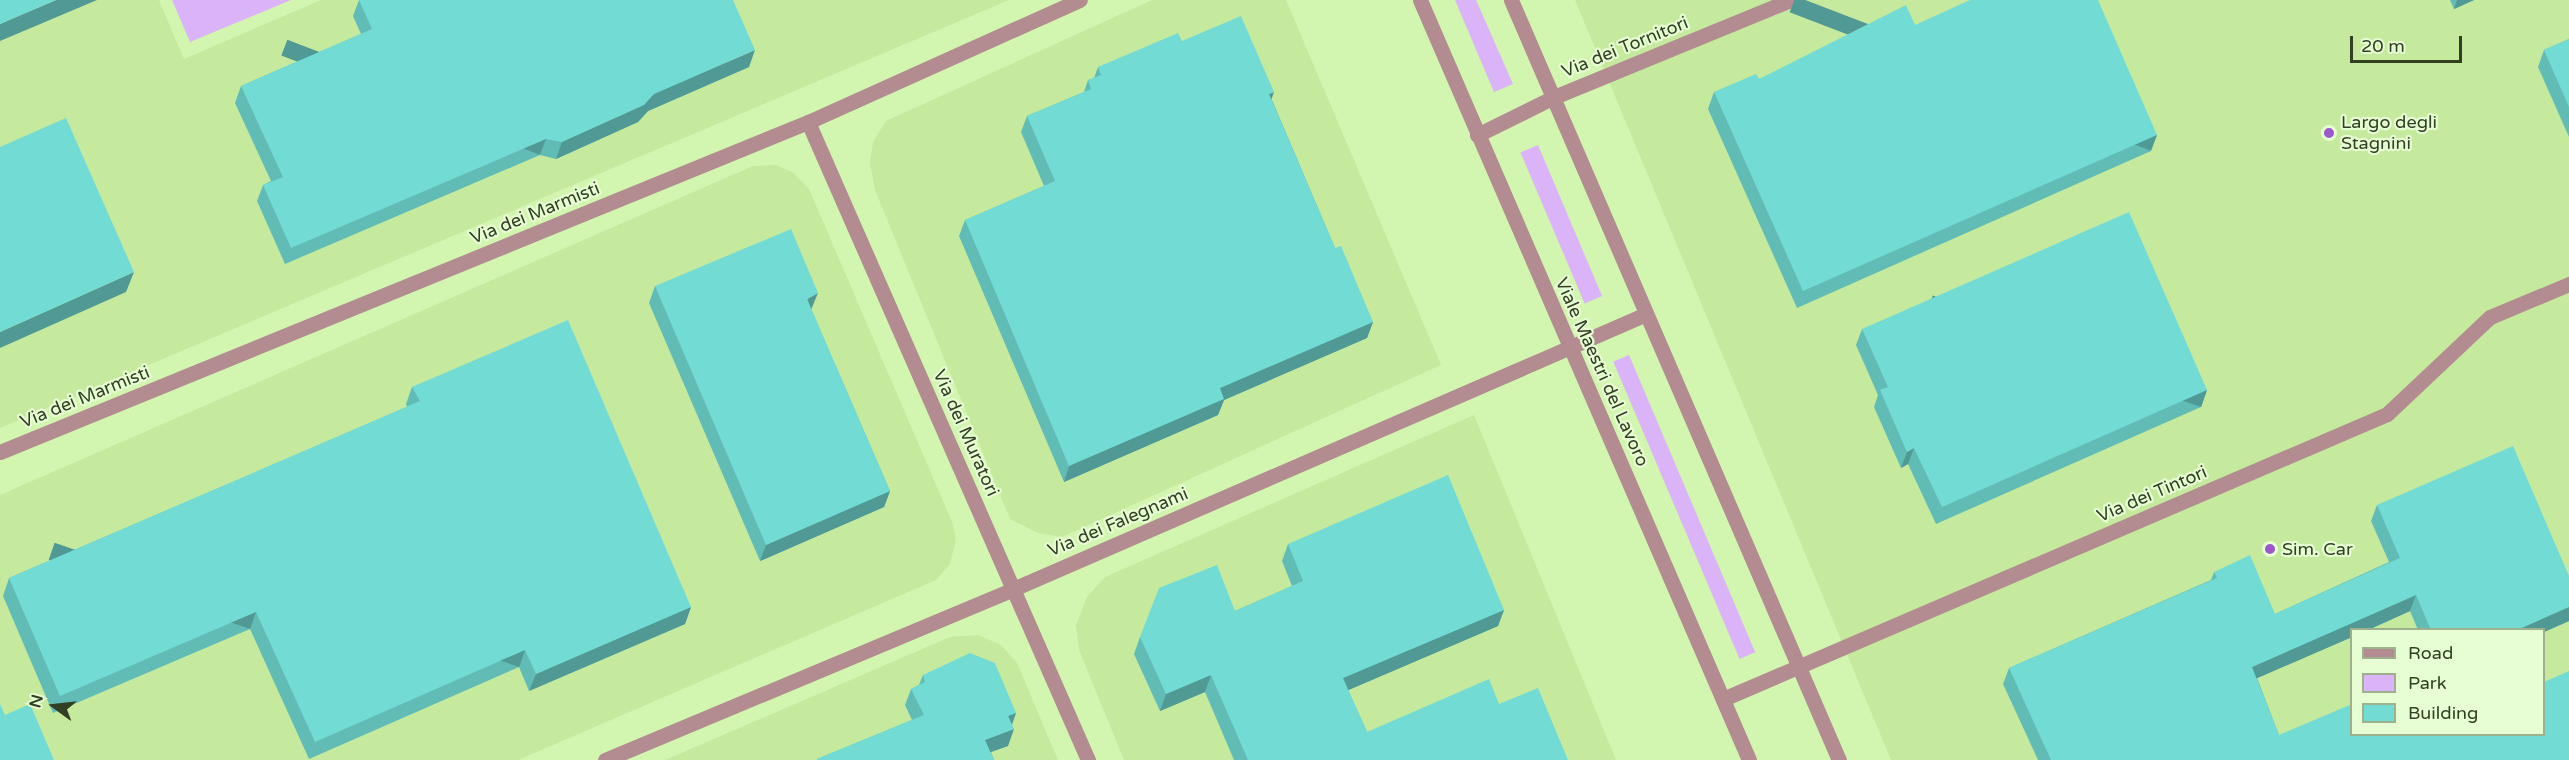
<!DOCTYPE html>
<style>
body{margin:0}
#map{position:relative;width:2569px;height:760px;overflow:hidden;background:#d2f5af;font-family:"Varela Round",sans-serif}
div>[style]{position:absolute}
.built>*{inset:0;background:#c5ea9e}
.green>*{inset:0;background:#dbb3f9;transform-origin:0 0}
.minor>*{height:15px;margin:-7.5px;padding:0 7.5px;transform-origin:7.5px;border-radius:7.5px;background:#b38c91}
.wall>*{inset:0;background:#62bcb6}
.shaded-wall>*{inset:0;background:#509994;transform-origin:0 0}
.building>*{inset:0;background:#72dbd4}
.dots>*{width:16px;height:16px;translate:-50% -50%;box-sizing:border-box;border:3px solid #e7fdd3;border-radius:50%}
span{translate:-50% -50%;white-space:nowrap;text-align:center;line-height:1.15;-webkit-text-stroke:4.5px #e7fdd3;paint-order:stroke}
.street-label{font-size:18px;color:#313f23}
.poi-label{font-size:18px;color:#313f23}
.left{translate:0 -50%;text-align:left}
.legend{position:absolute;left:2350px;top:628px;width:195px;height:108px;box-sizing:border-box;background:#e7fdd3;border:2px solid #9eb18d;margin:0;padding:8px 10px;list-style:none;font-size:18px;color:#313f23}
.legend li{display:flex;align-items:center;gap:12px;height:30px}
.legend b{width:30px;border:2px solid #9eb18d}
.north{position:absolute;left:24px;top:676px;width:60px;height:60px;-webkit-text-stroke:4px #e7fdd3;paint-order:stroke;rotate:285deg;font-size:16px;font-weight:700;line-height:24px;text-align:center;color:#313f23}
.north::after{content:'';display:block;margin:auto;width:21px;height:27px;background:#313f23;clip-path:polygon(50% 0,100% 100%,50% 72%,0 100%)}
.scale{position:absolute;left:2350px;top:36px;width:112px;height:27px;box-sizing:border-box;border:3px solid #313f23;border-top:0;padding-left:8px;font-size:18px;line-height:21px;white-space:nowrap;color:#313f23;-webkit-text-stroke:4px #e7fdd3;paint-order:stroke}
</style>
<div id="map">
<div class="built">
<i style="clip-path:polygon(0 0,159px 0,184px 59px,321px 0,1009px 0,0 428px)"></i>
<i style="clip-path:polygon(1152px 0,1286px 0,1441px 365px,1062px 537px,1038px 533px,1010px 519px,875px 190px,870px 163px,873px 142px,886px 121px)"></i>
<i style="clip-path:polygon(evenodd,1575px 0,2569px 0,2569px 760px,1891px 760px,1575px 0,2352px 630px,2544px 630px,2544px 734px,2352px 734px,2352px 630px)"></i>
<i style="clip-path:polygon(776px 165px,792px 172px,809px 189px,952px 522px,956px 539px,950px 564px,936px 580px,518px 760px,0 760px,0 495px,753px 166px)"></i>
<i style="clip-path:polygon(1474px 415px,1616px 760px,1124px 760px,1079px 650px,1076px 625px,1087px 597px,1105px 577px)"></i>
<i style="clip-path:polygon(978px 635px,1001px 645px,1017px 663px,1058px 760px,665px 760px,950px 637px)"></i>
</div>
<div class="green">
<i style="clip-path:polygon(172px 0,291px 0,190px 42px)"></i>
<i style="clip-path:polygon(1455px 0,1476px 0,1513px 84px,1494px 92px)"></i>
<i style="left:1538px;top:145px;width:164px;height:19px;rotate:67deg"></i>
<i style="left:1629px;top:355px;width:323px;height:17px;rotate:67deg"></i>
</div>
<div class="minor">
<i style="left:1420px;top:0;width:828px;rotate:66.59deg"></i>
<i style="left:1511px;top:0;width:828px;rotate:66.66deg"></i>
<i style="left:808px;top:122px;width:697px;rotate:66.3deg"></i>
<i style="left:1477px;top:135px;width:86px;rotate:-26.3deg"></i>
<i style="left:1554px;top:97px;width:256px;rotate:-22.3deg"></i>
<i style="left:0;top:452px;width:873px;rotate:-22.22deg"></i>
<i style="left:808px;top:122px;width:298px;rotate:-24.2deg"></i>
<i style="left:1723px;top:699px;width:723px;rotate:-23.23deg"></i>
<i style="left:2387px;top:414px;width:141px;rotate:-43.3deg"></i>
<i style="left:2490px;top:317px;width:86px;rotate:-22.7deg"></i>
<i style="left:605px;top:760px;width:442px;rotate:-22.7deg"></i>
<i style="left:1013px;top:589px;width:688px;rotate:-23.47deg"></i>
</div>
<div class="wall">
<i style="clip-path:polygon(359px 0,749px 67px,648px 111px,638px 122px,556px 159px,540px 155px,285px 264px,257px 201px,263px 185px,271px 181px,235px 103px,241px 86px,361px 34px,353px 16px)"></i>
<i style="clip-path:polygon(2450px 0,2474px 0,2454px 9px)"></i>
<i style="clip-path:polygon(1915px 25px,2157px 135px,2151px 151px,1797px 308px,1708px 109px,1714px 92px,1759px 79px)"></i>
<i style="clip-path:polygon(2569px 39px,2569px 137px,2538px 67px,2544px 50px)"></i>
<i style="clip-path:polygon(1182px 41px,1272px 100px,1335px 248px,1373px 322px,1367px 338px,1224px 400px,1218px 415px,1064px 482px,959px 236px,965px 220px,1044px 186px,1021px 132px,1027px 116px,1084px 92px,1088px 80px,1094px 78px,1098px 67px)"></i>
<i style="clip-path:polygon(655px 286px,811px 309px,890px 491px,884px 507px,760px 561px,649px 303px)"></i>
<i style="clip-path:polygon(1862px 329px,2207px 390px,2201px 407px,1936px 524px,1908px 464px,1901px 468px,1874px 407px,1878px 395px,1856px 345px)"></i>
<i style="clip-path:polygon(412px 387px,691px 607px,685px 624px,529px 691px,519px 667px,309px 759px,250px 629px,53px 713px,3px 596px,9px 578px,407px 407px,406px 404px)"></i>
<i style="clip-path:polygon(2377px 505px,2569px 576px,2569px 621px,2544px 632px,2544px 630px,2418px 630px,2410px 611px,2368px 630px,2352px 630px,2352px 637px,2257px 678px,2279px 735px,2569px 760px,2038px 760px,2003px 684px,2009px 668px,2211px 580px,2214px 572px,2275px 614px,2389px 562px,2371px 521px)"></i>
<i style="clip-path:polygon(1288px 544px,1504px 610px,1498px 626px,1348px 690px,1367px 732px,1499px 704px,1568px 760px,1234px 760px,1205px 692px,1160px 711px,1134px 654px,1140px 637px,1235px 611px,1292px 586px,1282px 561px)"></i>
<i style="clip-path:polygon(923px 675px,1016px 713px,1012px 725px,1008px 746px,991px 752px,994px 760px,817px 760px,817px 759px,912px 720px,905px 705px,911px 689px,919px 685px)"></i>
</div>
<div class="shaded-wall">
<i style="clip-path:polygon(56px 0,97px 0,0 41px,0 24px)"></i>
<i style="clip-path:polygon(2457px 0,2474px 0,2454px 9px)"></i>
<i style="clip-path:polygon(755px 50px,749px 67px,648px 111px,638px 122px,556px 159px,562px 142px,654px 94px)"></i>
<i style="clip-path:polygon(1274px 92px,1268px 109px,1269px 94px)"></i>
<i style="left:2157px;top:135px;width:17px;height:387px;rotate:111deg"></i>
<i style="left:546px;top:139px;width:17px;height:277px;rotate:111deg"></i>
<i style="clip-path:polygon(134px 272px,126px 292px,0 348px,0 332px)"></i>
<i style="clip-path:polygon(818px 293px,811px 310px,807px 299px)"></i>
<i style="clip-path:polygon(1373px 322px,1367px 338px,1224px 400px,1218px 415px,1064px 482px,1069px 466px,1220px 388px)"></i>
<i style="left:2207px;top:390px;width:18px;height:290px;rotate:109deg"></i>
<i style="clip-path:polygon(1914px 448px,1908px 464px,1901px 468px,1907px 452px)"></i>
<i style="clip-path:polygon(890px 491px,884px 507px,760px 561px,766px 545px)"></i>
<i style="clip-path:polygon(2416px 595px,2410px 611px,2368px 630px,2352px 630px,2352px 637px,2246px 683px,2252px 667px)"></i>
<i style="clip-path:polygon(691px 607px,685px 624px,529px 691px,536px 674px)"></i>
<i style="clip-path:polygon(2569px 607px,2569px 621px,2544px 632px,2544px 630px,2517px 630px)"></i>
<i style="clip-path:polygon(1504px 610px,1498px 626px,1337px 695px,1343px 678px)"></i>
<i style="left:256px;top:612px;width:18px;height:213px;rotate:109deg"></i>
<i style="left:525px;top:650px;width:18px;height:229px;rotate:109deg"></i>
<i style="clip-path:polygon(1211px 675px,1205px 692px,1160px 711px,1166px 694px)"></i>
<i style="clip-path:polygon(1016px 713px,1010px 729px,1008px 716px)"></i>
<i style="clip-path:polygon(1014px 729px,1008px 746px,979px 756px,985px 740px)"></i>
</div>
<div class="building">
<i style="clip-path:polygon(0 0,56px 0,0 24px)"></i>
<i style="clip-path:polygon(359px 0,733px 0,755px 50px,654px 94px,644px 105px,562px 142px,546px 139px,291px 248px,263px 185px,283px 177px,241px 86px,372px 29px)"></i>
<i style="clip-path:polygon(1970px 0,2098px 0,2157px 135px,1803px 291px,1714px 92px,1756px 74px,1759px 79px,1906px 5px,1915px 25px)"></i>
<i style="clip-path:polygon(1241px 16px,1274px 92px,1269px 94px,1335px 248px,1341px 246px,1373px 322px,1220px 388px,1224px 399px,1069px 466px,965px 220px,1055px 181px,1027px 116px,1091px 89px,1088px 80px,1101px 75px,1098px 67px,1178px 33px,1182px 41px)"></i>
<i style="clip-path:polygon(2569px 39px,2569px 107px,2544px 50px)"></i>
<i style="clip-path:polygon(66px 118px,134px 272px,0 332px,0 147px)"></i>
<i style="clip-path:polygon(2129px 212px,2207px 390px,1942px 507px,1914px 448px,1907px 452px,1880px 390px,1888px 387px,1862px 329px)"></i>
<i style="clip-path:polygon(791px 229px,818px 293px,807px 299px,890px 491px,766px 545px,655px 286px)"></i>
<i style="clip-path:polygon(568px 320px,691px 607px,536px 674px,525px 650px,315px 742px,256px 612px,60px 696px,9px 578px,420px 401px,412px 387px)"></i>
<i style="clip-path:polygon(2513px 446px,2569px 576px,2569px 607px,2517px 630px,2431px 630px,2416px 595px,2252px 667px,2279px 735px,2352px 704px,2352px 735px,2544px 735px,2544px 682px,2569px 671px,2569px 760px,2051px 760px,2009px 668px,2217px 578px,2214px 572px,2250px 555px,2275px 614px,2400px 558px,2377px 505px)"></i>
<i style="clip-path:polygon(1448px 475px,1504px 610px,1343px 678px,1367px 732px,1489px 679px,1499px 704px,1538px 688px,1568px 760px,1248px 760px,1211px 675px,1166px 694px,1140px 637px,1159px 588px,1217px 565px,1235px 611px,1303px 581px,1288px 544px)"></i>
<i style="clip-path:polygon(970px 653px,995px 663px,1016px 713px,1008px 716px,1014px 729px,985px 740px,994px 760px,818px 760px,817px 759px,924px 715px,911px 689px,925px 682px,923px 675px)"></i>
<i style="clip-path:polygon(0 704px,5px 715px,30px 704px,54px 760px,0 760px)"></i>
</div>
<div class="dots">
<i style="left:2329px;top:133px;background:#9d57cb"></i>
<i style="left:2270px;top:549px;background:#9d57cb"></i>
</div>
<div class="street-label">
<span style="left:1625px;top:47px;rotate:-22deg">Via dei Tornitori</span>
<span style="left:535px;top:213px;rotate:-22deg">Via dei Marmisti</span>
<span style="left:1602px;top:372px;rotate:66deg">Viale Maestri del Lavoro</span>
<span style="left:85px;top:397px;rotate:-22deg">Via dei Marmisti</span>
<span style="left:966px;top:433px;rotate:66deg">Via dei Muratori</span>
<span style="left:2152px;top:494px;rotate:-23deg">Via dei Tintori</span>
<span style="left:1118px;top:522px;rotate:-23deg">Via dei Falegnami</span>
</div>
<div class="poi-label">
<span class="left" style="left:2341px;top:133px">Largo degli<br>Stagnini</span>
<span class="left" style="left:2282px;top:549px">Sim. Car</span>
</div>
<ul class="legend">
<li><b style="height:8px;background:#b38c91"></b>Road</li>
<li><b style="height:16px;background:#dbb3f9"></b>Park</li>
<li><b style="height:16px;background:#72dbd4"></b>Building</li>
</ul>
<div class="north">N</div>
<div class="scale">20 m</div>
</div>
